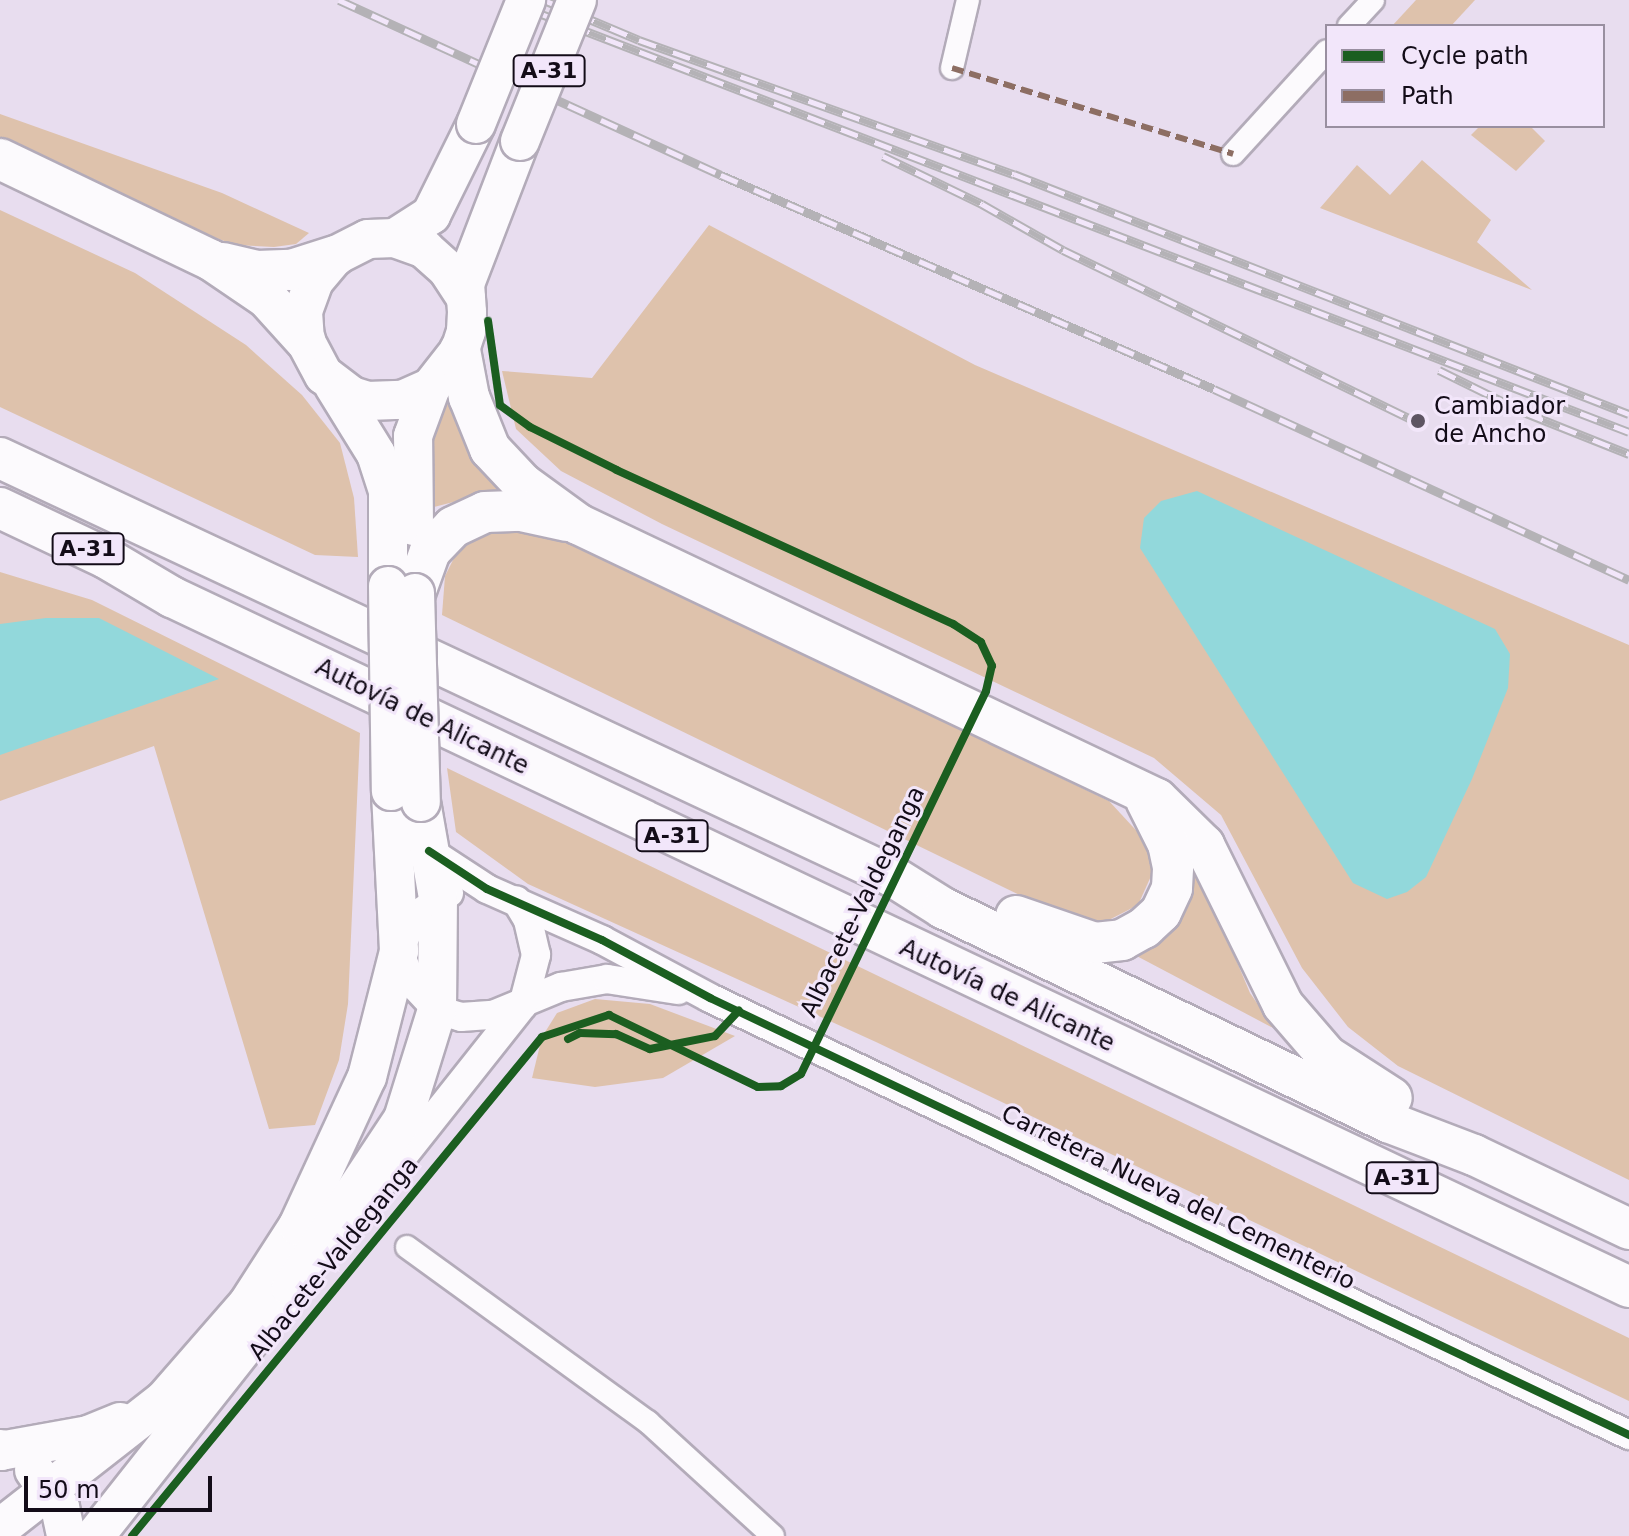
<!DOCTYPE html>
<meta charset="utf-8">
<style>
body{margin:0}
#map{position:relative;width:1629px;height:1536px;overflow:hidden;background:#e8ddef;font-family:"DejaVu Sans",sans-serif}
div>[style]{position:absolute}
.green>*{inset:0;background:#dec2ac}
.water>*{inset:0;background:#92d8db}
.roads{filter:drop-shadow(2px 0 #b3abb9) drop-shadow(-2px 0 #b3abb9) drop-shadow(0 2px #b3abb9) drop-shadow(0 -2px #b3abb9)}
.minor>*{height:22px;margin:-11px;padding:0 11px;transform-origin:11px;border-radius:11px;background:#fcfafd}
.tertiary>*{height:28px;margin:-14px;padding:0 14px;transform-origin:14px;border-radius:14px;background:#fcfafd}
.trunk>*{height:38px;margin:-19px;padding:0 19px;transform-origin:19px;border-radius:19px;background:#fcfafd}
.motorway>*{height:40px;margin:-20px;padding:0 20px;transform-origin:20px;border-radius:20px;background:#fcfafd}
.rail>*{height:9px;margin-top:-4.5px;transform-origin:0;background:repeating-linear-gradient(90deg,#f2e6fa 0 18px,#b4b2b6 0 36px);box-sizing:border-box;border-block:2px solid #b4b2b6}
.bridges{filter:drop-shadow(2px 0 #b3abb9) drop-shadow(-2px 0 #b3abb9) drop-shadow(0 2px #b3abb9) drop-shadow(0 -2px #b3abb9)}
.trunk-bridge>*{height:38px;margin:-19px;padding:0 19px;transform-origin:19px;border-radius:19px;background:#fcfafd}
.quiet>*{height:6px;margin-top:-3px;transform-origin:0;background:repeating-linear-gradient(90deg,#8d6e63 0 12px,transparent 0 18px)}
.cycleway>*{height:8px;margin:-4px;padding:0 4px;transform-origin:4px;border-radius:4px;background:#1b5e20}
.dots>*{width:22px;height:22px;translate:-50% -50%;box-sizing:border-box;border:4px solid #f2e6fa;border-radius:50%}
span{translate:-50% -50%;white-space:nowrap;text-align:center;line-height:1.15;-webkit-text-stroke:6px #f2e6fa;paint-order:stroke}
.shield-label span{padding:2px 6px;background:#f2e6fa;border:2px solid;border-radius:6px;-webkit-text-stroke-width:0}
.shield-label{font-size:22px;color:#130c18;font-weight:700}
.poi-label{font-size:24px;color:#130c18}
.left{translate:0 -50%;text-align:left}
.street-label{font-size:24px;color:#130c18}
.legend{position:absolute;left:1325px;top:24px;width:280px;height:104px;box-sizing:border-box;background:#f2e6fa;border:2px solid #998fa0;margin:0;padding:10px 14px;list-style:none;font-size:24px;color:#130c18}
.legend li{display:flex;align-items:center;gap:16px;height:40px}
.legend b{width:40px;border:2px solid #998fa0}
.scale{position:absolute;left:24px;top:1476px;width:188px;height:36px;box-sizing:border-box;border:4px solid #130c18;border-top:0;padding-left:10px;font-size:24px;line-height:28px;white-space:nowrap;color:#130c18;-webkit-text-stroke:6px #f2e6fa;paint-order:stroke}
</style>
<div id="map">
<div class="green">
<i style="clip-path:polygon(1416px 0,1475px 0,1451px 26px,1392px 26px)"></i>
<i style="clip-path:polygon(0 114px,222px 193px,309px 233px,296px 244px,274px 247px,235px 245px,192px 229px,0 138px)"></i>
<i style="clip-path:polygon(1480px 126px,1530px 126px,1545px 141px,1516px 171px,1471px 135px)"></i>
<i style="clip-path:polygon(1422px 160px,1491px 220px,1477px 242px,1532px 290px,1320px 208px,1357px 165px,1390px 195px)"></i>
<i style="clip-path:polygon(0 210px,135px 273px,246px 345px,302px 395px,340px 443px,354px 498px,358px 557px,315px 555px,0 407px)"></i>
<i style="clip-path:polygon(709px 225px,975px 365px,1629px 645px,1629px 1180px,1398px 1066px,1348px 1027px,1302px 968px,1221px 815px,1154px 758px,662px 524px,561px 471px,516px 429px,502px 371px,592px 378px)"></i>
<i style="clip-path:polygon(446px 401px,454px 406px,504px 489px,434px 507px,425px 445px,438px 408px)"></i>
<i style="clip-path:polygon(539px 528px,1109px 801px,1145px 840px,1151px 857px,1152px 874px,1138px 905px,1103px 923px,1061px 915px,442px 615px,445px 576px,458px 550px,491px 529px)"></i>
<i style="clip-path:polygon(0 572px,92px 600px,360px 733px,348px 1004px,339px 1060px,315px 1125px,269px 1129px,154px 746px,0 801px)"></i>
<i style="clip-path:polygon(447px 768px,1629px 1338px,1629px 1401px,876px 1042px,528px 884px,456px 832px)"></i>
<i style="clip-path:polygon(1186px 857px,1208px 893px,1250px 993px,1275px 1029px,1131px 953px,1185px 908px,1191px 887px)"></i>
<i style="clip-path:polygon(595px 999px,650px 1004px,735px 1036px,663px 1078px,595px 1087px,532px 1078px,542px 1037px,557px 1013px)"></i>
</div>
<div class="water">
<i style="clip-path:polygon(1197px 491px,1495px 629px,1510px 654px,1508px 688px,1472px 779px,1426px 877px,1407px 892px,1387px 899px,1353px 883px,1140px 548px,1144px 518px,1161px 501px)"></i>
<i style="clip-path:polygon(46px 618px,99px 618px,219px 679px,0 755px,0 624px)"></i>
</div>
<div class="roads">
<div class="minor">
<i style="left:1349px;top:26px;width:35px;rotate:-47deg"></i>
<i style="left:952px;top:68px;width:70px;rotate:-76.8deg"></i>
<i style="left:1233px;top:154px;width:139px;rotate:-47.6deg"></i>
<i style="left:407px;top:1247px;width:298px;rotate:36deg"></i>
<i style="left:648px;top:1422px;width:169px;rotate:42.4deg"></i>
</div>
<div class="tertiary">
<i style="left:429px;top:851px;width:69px;rotate:33.2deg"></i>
<i style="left:487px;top:889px;width:126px;rotate:23.9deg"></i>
<i style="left:602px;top:940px;width:123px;rotate:28.2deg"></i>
<i style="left:710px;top:998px;width:1018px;rotate:25.43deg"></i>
<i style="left:449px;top:893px;width:41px;rotate:145.9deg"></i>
<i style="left:415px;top:916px;width:38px;rotate:115deg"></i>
<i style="left:399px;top:951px;width:35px;rotate:68deg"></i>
<i style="left:412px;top:983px;width:37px;rotate:47deg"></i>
<i style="left:437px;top:1010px;width:25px;rotate:16deg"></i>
<i style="left:461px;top:1017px;width:32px;rotate:-4deg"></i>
<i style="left:493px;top:1015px;width:74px;rotate:-22.4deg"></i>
<i style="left:561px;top:987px;width:47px;rotate:-9.9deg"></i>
<i style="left:607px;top:979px;width:72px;rotate:8.8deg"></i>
<i style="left:358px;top:1213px;width:265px;rotate:-51.6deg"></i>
<i style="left:523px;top:1005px;width:52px;rotate:-75.4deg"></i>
<i style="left:536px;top:955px;width:36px;rotate:-103deg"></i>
<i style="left:528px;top:920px;width:23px;rotate:-121deg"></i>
</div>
<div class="trunk">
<i style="left:395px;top:238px;width:43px;rotate:-32.6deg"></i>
<i style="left:431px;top:215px;width:102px;rotate:-63.7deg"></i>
<i style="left:466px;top:298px;width:33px;rotate:-123deg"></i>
<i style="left:448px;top:270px;width:31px;rotate:-138deg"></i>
<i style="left:425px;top:249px;width:32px;rotate:-160deg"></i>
<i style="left:395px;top:238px;width:27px;rotate:178deg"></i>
<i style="left:368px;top:239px;width:37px;rotate:153deg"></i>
<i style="left:335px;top:256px;width:33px;rotate:130deg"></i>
<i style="left:314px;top:281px;width:33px;rotate:110deg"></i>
<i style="left:303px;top:312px;width:28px;rotate:86deg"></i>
<i style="left:305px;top:340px;width:40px;rotate:62deg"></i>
<i style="left:324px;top:375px;width:35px;rotate:37deg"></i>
<i style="left:352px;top:396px;width:16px;rotate:18deg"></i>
<i style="left:367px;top:401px;width:35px;rotate:-2deg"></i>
<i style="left:402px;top:400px;width:32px;rotate:-24deg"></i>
<i style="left:431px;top:387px;width:47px;rotate:-51.9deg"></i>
<i style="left:460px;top:350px;width:20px;rotate:-72deg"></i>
<i style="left:466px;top:331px;width:19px;rotate:-87deg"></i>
<i style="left:467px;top:312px;width:28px;rotate:-94deg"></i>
<i style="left:465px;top:284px;width:153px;rotate:-69deg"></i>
<i style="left:334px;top:386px;width:80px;rotate:58.3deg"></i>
<i style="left:376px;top:454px;width:39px;rotate:72deg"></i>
<i style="left:388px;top:491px;width:95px;rotate:90deg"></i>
<i style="left:414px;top:526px;width:90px;rotate:-90.6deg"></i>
<i style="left:413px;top:436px;width:52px;rotate:-69.8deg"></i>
<i style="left:0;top:1451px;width:89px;rotate:-10.3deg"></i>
<i style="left:88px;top:1435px;width:35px;rotate:-22deg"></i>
<i style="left:34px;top:1470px;width:45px;rotate:54.9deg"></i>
<i style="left:60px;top:1507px;width:30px;rotate:78deg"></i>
<i style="left:0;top:1528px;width:208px;rotate:-38deg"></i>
<i style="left:164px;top:1400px;width:126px;rotate:-48.9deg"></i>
<i style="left:247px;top:1305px;width:94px;rotate:-57.2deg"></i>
<i style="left:298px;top:1226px;width:164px;rotate:-65.2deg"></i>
<i style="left:367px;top:1077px;width:130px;rotate:-75.7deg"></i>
<i style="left:399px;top:951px;width:160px;rotate:-92.9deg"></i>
<i style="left:95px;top:1536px;width:316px;rotate:-51.7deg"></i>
<i style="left:291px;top:1288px;width:203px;rotate:-56.5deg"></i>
<i style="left:403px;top:1119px;width:114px;rotate:-72.7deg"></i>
<i style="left:437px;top:1010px;width:112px;rotate:-89.5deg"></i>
<i style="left:438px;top:898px;width:97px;rotate:-100deg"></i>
</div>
<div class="motorway">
<i style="left:0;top:159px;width:234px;rotate:25.6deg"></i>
<i style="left:211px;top:260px;width:68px;rotate:34.2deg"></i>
<i style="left:267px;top:298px;width:57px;rotate:47.9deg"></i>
<i style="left:223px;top:263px;width:35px;rotate:13deg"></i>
<i style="left:257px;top:271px;width:34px;rotate:-2deg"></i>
<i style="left:291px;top:270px;width:46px;rotate:-17.7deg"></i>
<i style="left:460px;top:350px;width:48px;rotate:79.2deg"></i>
<i style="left:469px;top:397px;width:56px;rotate:68deg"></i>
<i style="left:490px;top:449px;width:48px;rotate:46.7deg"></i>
<i style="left:523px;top:484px;width:68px;rotate:36deg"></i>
<i style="left:578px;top:524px;width:641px;rotate:25.41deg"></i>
<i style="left:1157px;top:799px;width:66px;rotate:44.4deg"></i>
<i style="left:1204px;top:845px;width:178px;rotate:63.7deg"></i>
<i style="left:1283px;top:1005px;width:67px;rotate:49.2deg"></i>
<i style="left:1327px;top:1056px;width:77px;rotate:32.9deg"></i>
<i style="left:0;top:458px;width:985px;rotate:25.11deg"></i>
<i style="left:892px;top:876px;width:60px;rotate:32.1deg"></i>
<i style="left:943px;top:908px;width:494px;rotate:25.7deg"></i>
<i style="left:1388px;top:1122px;width:92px;rotate:21deg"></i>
<i style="left:1474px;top:1155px;width:172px;rotate:25.5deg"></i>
<i style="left:0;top:508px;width:117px;rotate:25.3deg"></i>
<i style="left:106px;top:558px;width:77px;rotate:30.6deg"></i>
<i style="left:172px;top:597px;width:1612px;rotate:25.34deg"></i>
<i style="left:415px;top:593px;width:45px;rotate:-70.3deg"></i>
<i style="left:430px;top:551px;width:33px;rotate:-46deg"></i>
<i style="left:453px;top:527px;width:35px;rotate:-25deg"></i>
<i style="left:485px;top:512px;width:36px;rotate:-2deg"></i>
<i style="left:521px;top:511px;width:47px;rotate:12.3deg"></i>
<i style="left:1016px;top:916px;width:83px;rotate:18.9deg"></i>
<i style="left:1095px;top:943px;width:27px;rotate:-6deg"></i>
<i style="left:1122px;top:940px;width:25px;rotate:-29deg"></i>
<i style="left:1144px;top:928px;width:23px;rotate:-43deg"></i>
<i style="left:1161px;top:912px;width:26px;rotate:-65deg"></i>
<i style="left:1172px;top:888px;width:21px;rotate:-87deg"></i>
<i style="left:1173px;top:867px;width:24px;rotate:-102deg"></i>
<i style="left:1168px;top:844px;width:49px;rotate:-116.6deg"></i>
<i style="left:0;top:1450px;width:1px"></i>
</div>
</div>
<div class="rail">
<i style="left:339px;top:0;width:420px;rotate:24.6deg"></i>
<i style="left:721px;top:175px;width:537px;rotate:23.46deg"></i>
<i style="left:1214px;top:389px;width:457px;rotate:24.7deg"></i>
<i style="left:505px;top:0;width:1204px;rotate:21.02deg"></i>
<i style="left:544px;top:0;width:103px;rotate:22.8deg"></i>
<i style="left:639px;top:40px;width:398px;rotate:19.7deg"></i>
<i style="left:1014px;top:174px;width:660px;rotate:21.32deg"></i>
<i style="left:883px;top:156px;width:110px;rotate:25.9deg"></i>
<i style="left:982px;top:204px;width:93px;rotate:29.6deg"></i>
<i style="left:1063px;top:250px;width:400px;rotate:25.9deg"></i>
<i style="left:1439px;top:370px;width:97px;rotate:26.3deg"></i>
<i style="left:1526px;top:413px;width:111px;rotate:21.7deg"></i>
</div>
<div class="bridges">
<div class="trunk-bridge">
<i style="left:476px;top:124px;width:134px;rotate:-68deg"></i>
<i style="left:520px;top:141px;width:152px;rotate:-68deg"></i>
<i style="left:388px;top:586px;width:205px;rotate:89.2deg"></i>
<i style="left:415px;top:593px;width:209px;rotate:88.4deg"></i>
</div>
</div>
<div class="quiet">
<i style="left:952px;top:68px;width:294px;rotate:17deg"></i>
</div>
<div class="cycleway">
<i style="left:429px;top:851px;width:69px;rotate:33.2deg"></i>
<i style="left:487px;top:889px;width:126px;rotate:23.9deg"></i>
<i style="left:602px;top:940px;width:123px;rotate:28.2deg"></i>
<i style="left:710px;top:998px;width:1018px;rotate:25.43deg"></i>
<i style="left:568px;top:1039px;width:13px;rotate:-27deg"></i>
<i style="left:580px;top:1033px;width:36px;rotate:2deg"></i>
<i style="left:616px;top:1034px;width:37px;rotate:24deg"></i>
<i style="left:650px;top:1049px;width:66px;rotate:-11.3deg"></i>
<i style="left:715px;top:1036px;width:35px;rotate:-47deg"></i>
<i style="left:132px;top:1536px;width:646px;rotate:-50.59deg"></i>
<i style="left:542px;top:1037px;width:71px;rotate:-18.2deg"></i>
<i style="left:609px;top:1015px;width:165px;rotate:25.8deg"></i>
<i style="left:758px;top:1087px;width:23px;rotate:-2deg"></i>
<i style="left:781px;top:1086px;width:23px;rotate:-31deg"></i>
<i style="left:801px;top:1074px;width:425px;rotate:-64.2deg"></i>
<i style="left:986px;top:691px;width:26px;rotate:-77deg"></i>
<i style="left:992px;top:666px;width:26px;rotate:-115deg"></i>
<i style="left:981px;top:642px;width:33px;rotate:-147deg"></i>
<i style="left:953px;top:624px;width:370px;rotate:-155.4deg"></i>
<i style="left:617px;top:470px;width:97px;rotate:-153.7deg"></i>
<i style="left:530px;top:427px;width:37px;rotate:-144deg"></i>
<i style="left:500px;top:405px;width:85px;rotate:-98.1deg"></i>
</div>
<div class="dots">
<i style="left:1418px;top:421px;background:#5e5563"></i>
</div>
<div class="shield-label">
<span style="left:549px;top:71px">A-31</span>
<span style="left:88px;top:549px">A-31</span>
<span style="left:672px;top:836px">A-31</span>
<span style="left:1402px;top:1178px">A-31</span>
</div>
<div class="poi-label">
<span class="left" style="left:1434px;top:421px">Cambiador<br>de Ancho</span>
</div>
<div class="street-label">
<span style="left:422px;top:717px;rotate:26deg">Autovía de Alicante</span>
<span style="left:863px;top:902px;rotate:-64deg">Albacete-Valdeganga</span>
<span style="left:1007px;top:996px;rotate:25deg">Autovía de Alicante</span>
<span style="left:1178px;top:1198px;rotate:26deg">Carretera Nueva del Cementerio</span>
<span style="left:334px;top:1259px;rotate:-51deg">Albacete-Valdeganga</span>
</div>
<ul class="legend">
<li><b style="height:10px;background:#1b5e20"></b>Cycle path</li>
<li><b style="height:10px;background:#8d6e63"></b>Path</li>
</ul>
<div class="scale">50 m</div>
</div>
